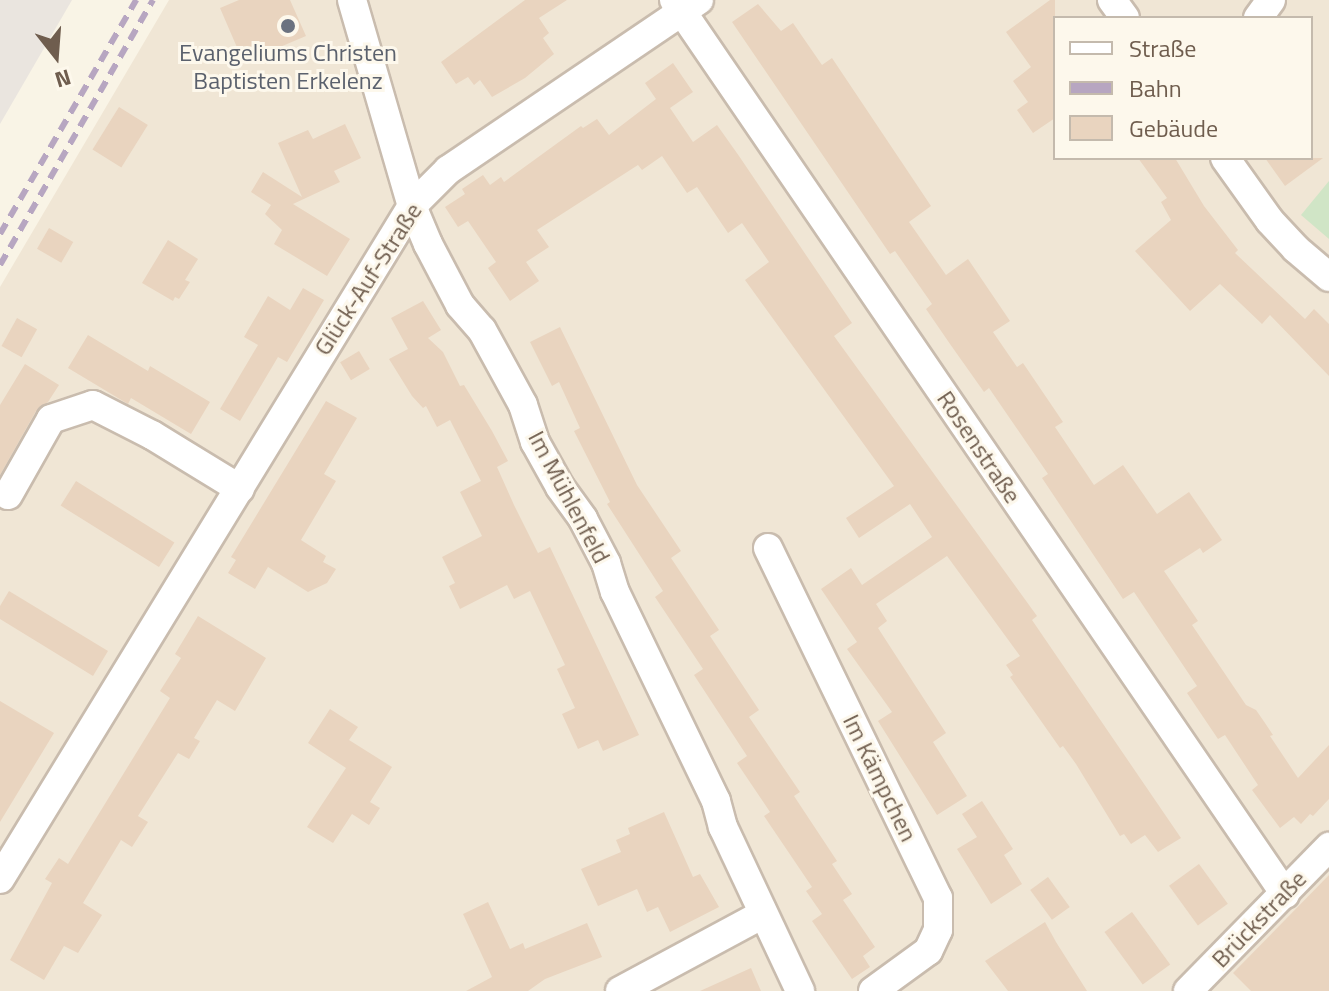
<!DOCTYPE html>
<meta charset="utf-8">
<style>
body{margin:0}
#map{position:relative;width:1329px;height:991px;overflow:hidden;background:#f9f4e6;font-family:"Titillium Web",sans-serif}
div>[style]{position:absolute}
.residential>*{inset:0;background:#f0e6d5}
.industrial>*{inset:0;background:#eae5df}
.green>*{inset:0;background:#d0e5c6}
.building>*{inset:0;background:#e9d4bf;transform-origin:0 0}
.roads{filter:drop-shadow(2px 0 #c9bcae) drop-shadow(-2px 0 #c9bcae) drop-shadow(0 2px #c9bcae) drop-shadow(0 -2px #c9bcae)}
.street>*{height:28px;margin:-14px;padding:0 14px;transform-origin:14px;border-radius:14px;background:#fff}
.rail>*{height:6px;margin-top:-3px;transform-origin:0;background:repeating-linear-gradient(90deg,#b7a6c1 0 12px,transparent 0 20px)}
.dots>*{width:22px;height:22px;translate:-50% -50%;box-sizing:border-box;border:4px solid #fdf8ec;border-radius:50%}
span{translate:-50% -50%;white-space:nowrap;text-align:center;line-height:1.15;-webkit-text-stroke:6px #fdf8ec;paint-order:stroke}
.worship-label{font-size:24px;color:#5b616d}
.street-label{font-size:24px;color:#6f5d4e}
.legend{position:absolute;left:1053px;top:16px;width:260px;height:144px;box-sizing:border-box;background:#fdf8ec;border:2px solid #c4baad;margin:0;padding:10px 14px;list-style:none;font-size:24px;color:#6f5d4e}
.legend li{display:flex;align-items:center;gap:16px;height:40px}
.legend b{width:40px;border:2px solid #c4baad}
.north{position:absolute;left:16px;top:16px;width:80px;height:80px;-webkit-text-stroke:6px #fdf8ec;paint-order:stroke;rotate:163deg;font-size:22px;font-weight:700;line-height:32px;text-align:center;color:#6f5d4e}
.north::after{content:'';display:block;margin:auto;width:28px;height:36px;background:#6f5d4e;clip-path:polygon(50% 0,100% 100%,50% 72%,0 100%)}
</style>
<div id="map">
<div class="residential">
<i style="clip-path:polygon(evenodd,169px 0,1329px 0,1329px 991px,0 991px,0 287px,169px 0,1055px 18px,1311px 18px,1311px 158px,1055px 158px,1055px 18px)"></i>
</div>
<div class="industrial">
<i style="clip-path:polygon(0 0,72px 0,0 124px)"></i>
</div>
<div class="green">
<i style="clip-path:polygon(1329px 181px,1329px 239px,1301px 215px)"></i>
</div>
<div class="building">
<i style="clip-path:polygon(239px 0,290px 0,306px 36px,261px 55px,257px 44px,239px 52px,220px 8px)"></i>
<i style="clip-path:polygon(525px 0,567px 0,539px 18px,549px 33px,543px 38px,554px 54px,525px 78px,492px 97px,480px 80px,474px 85px,468px 77px,456px 84px,441px 62px)"></i>
<i style="clip-path:polygon(1050px 0,1055px 0,1055px 118px,1033px 133px,1017px 110px,1028px 102px,1013px 81px,1031px 67px,1006px 32px)"></i>
<i style="clip-path:polygon(758px 4px,781px 31px,793px 23px,822px 65px,832px 58px,931px 206px,909px 222px,946px 275px,968px 259px,1010px 321px,993px 332px,1017px 367px,1023px 363px,1063px 422px,1055px 427px,1094px 485px,1123px 465px,1157px 514px,1189px 492px,1222px 540px,1203px 553px,1200px 548px,1164px 571px,1198px 621px,1192px 625px,1246px 705px,1256px 710px,1265px 723px,1273px 735px,1270px 736px,1298px 778px,1329px 745px,1329px 799px,1313px 816px,1310px 814px,1301px 824px,1294px 817px,1280px 828px,1252px 790px,1258px 785px,1225px 735px,1218px 739px,1187px 693px,1197px 686px,1134px 592px,1123px 599px,1042px 478px,1048px 474px,989px 388px,984px 392px,950px 344px,926px 309px,932px 304px,895px 251px,890px 254px,732px 22px)"></i>
<i style="clip-path:polygon(673px 63px,693px 92px,670px 108px,693px 142px,717px 125px,739px 156px,852px 323px,834px 336px,1037px 616px,1032px 620px,1181px 838px,1158px 852px,1145px 835px,1131px 844px,1124px 834px,1120px 836px,1076px 764px,1063px 746px,1060px 748px,1010px 677px,1013px 675px,1006px 665px,1020px 656px,947px 556px,876px 604px,887px 621px,878px 628px,946px 733px,933px 742px,967px 796px,937px 815px,878px 721px,892px 712px,847px 649px,857px 642px,821px 589px,851px 568px,862px 585px,932px 537px,910px 504px,859px 538px,846px 518px,894px 486px,745px 280px,769px 262px,742px 223px,728px 233px,697px 187px,687px 193px,662px 156px,642px 170px,638px 165px,537px 230px,549px 247px,526px 262px,539px 281px,510px 301px,488px 268px,496px 262px,468px 221px,458px 227px,445px 207px,465px 194px,462px 189px,483px 175px,490px 185px,501px 177px,504px 182px,581px 126px,583px 128px,597px 119px,609px 135px,656px 99px,645px 83px)"></i>
<i style="left:119px;top:107px;width:34px;height:50px;rotate:32deg"></i>
<i style="clip-path:polygon(345px 124px,361px 158px,334px 171px,340px 182px,293px 204px,350px 239px,327px 276px,274px 244px,282px 230px,265px 214px,271px 205px,251px 192px,263px 172px,302px 197px,278px 143px,308px 130px,313px 139px)"></i>
<i style="clip-path:polygon(1138px 158px,1175px 158px,1204px 206px,1238px 250px,1235px 253px,1305px 319px,1314px 309px,1329px 324px,1329px 376px,1270px 315px,1262px 324px,1220px 284px,1190px 311px,1135px 251px,1171px 220px,1161px 202px,1167px 198px)"></i>
<i style="clip-path:polygon(1265px 158px,1323px 158px,1285px 186px)"></i>
<i style="left:49px;top:228px;width:28px;height:24px;rotate:30deg"></i>
<i style="clip-path:polygon(168px 240px,198px 259px,185px 280px,190px 282px,179px 299px,175px 297px,173px 301px,142px 283px)"></i>
<i style="clip-path:polygon(303px 288px,324px 300px,287px 362px,278px 357px,240px 421px,220px 409px,258px 345px,244px 337px,268px 296px,290px 310px)"></i>
<i style="clip-path:polygon(423px 301px,441px 330px,428px 338px,443px 352px,460px 386px,464px 385px,492px 431px,508px 461px,497px 467px,514px 505px,538px 553px,550px 547px,639px 735px,603px 751px,598px 740px,578px 749px,562px 714px,575px 708px,557px 669px,565px 665px,530px 591px,514px 599px,507px 585px,460px 609px,449px 586px,455px 583px,442px 557px,482px 536px,460px 492px,481px 481px,450px 420px,437px 427px,426px 406px,423px 408px,412px 396px,389px 359px,408px 349px,391px 318px)"></i>
<i style="left:17px;top:318px;width:23px;height:32px;rotate:29deg"></i>
<i style="clip-path:polygon(560px 327px,637px 485px,681px 551px,671px 558px,719px 630px,710px 636px,759px 710px,749px 717px,800px 792px,794px 796px,837px 861px,832px 864px,852px 894px,843px 900px,875px 947px,863px 956px,870px 967px,852px 979px,812px 921px,822px 914px,806px 891px,812px 887px,764px 816px,770px 812px,737px 763px,747px 756px,694px 675px,703px 669px,655px 597px,663px 591px,607px 504px,610px 502px,574px 431px,580px 428px,559px 382px,552px 386px,530px 342px)"></i>
<i style="clip-path:polygon(88px 335px,148px 371px,150px 366px,210px 402px,191px 434px,131px 398px,128px 404px,68px 368px)"></i>
<i style="left:359px;top:351px;width:21px;height:22px;rotate:59deg"></i>
<i style="clip-path:polygon(25px 364px,59px 385px,48px 402px,36px 411px,0 475px,0 405px)"></i>
<i style="clip-path:polygon(326px 401px,357px 418px,324px 474px,336px 481px,301px 540px,326px 556px,323px 562px,336px 569px,327px 583px,308px 592px,268px 567px,255px 589px,228px 573px,236px 560px,231px 557px)"></i>
<i style="left:76px;top:481px;width:116px;height:29px;rotate:32deg"></i>
<i style="clip-path:polygon(9px 591px,108px 651px,93px 676px,0 619px,0 606px)"></i>
<i style="clip-path:polygon(198px 616px,266px 658px,235px 711px,217px 700px,194px 738px,200px 741px,189px 759px,178px 753px,138px 816px,148px 822px,132px 847px,121px 840px,83px 903px,102px 915px,78px 953px,64px 946px,44px 980px,10px 960px,52px 883px,45px 879px,59px 858px,68px 864px,170px 698px,160px 691px,181px 658px,175px 654px)"></i>
<i style="clip-path:polygon(0 701px,54px 733px,0 822px)"></i>
<i style="clip-path:polygon(330px 709px,358px 727px,349px 740px,392px 767px,370px 802px,380px 808px,369px 825px,352px 814px,333px 843px,307px 827px,346px 768px,308px 743px)"></i>
<i style="clip-path:polygon(982px 801px,1013px 849px,1004px 855px,1022px 884px,991px 904px,957px 849px,977px 837px,962px 814px)"></i>
<i style="clip-path:polygon(664px 812px,693px 877px,700px 874px,719px 907px,670px 932px,658px 907px,647px 912px,637px 889px,598px 906px,581px 869px,621px 852px,616px 840px,630px 834px,628px 828px)"></i>
<i style="left:1199px;top:864px;width:49px;height:37px;rotate:54deg"></i>
<i style="clip-path:polygon(1329px 875px,1329px 991px,1251px 991px,1233px 973px)"></i>
<i style="left:1048px;top:877px;width:37px;height:22px;rotate:54deg"></i>
<i style="clip-path:polygon(488px 902px,510px 949px,523px 943px,525px 949px,587px 923px,602px 957px,545px 979px,528px 991px,466px 991px,492px 977px,463px 914px)"></i>
<i style="left:1132px;top:912px;width:65px;height:34px;rotate:54deg"></i>
<i style="clip-path:polygon(1045px 922px,1056px 942px,1087px 991px,1008px 991px,985px 961px)"></i>
<i style="clip-path:polygon(751px 968px,761px 991px,700px 991px)"></i>
</div>
<div class="roads">
<div class="street">
<i style="left:352px;top:0;width:215px;rotate:73.8deg"></i>
<i style="left:412px;top:206px;width:41px;rotate:67.2deg"></i>
<i style="left:428px;top:244px;width:69px;rotate:62.3deg"></i>
<i style="left:460px;top:305px;width:33px;rotate:49deg"></i>
<i style="left:482px;top:330px;width:85px;rotate:61.3deg"></i>
<i style="left:523px;top:405px;width:39px;rotate:72deg"></i>
<i style="left:535px;top:442px;width:51px;rotate:60.9deg"></i>
<i style="left:560px;top:487px;width:39px;rotate:54deg"></i>
<i style="left:583px;top:519px;width:50px;rotate:62.4deg"></i>
<i style="left:606px;top:563px;width:30px;rotate:73deg"></i>
<i style="left:615px;top:592px;width:232px;rotate:64.2deg"></i>
<i style="left:716px;top:801px;width:27px;rotate:75deg"></i>
<i style="left:723px;top:827px;width:181px;rotate:64.8deg"></i>
<i style="left:674px;top:0;width:1083px;rotate:55.65deg"></i>
<i style="left:1112px;top:0;width:22px;rotate:54deg"></i>
<i style="left:1258px;top:18px;width:22px;rotate:-54deg"></i>
<i style="left:1225px;top:158px;width:77px;rotate:54.5deg"></i>
<i style="left:1270px;top:221px;width:38px;rotate:47deg"></i>
<i style="left:1296px;top:249px;width:43px;rotate:40.3deg"></i>
<i style="left:8px;top:495px;width:87px;rotate:-60.5deg"></i>
<i style="left:51px;top:419px;width:44px;rotate:-18.4deg"></i>
<i style="left:93px;top:405px;width:66px;rotate:27deg"></i>
<i style="left:152px;top:435px;width:103px;rotate:31.5deg"></i>
<i style="left:768px;top:548px;width:389px;rotate:64.1deg"></i>
<i style="left:938px;top:898px;width:32px;rotate:90deg"></i>
<i style="left:938px;top:930px;width:23px;rotate:115deg"></i>
<i style="left:928px;top:951px;width:68px;rotate:144deg"></i>
<i style="left:0;top:879px;width:789px;rotate:-58.53deg"></i>
<i style="left:412px;top:206px;width:51px;rotate:-45deg"></i>
<i style="left:448px;top:170px;width:303px;rotate:-34.1deg"></i>
<i style="left:620px;top:991px;width:162px;rotate:-28.3deg"></i>
<i style="left:1188px;top:991px;width:202px;rotate:-45.6deg"></i>
</div>
</div>
<div class="rail">
<i style="left:0;top:234px;width:271px;rotate:-59.8deg"></i>
<i style="left:0;top:265px;width:306px;rotate:-60deg"></i>
</div>
<div class="dots">
<i style="left:288px;top:26px;background:#6b7280"></i>
</div>
<div class="worship-label">
<span style="left:288px;top:67px">Evangeliums Christen<br>Baptisten Erkelenz</span>
</div>
<div class="street-label">
<span style="left:368px;top:279px;rotate:-57deg">Glück-Auf-Straße</span>
<span style="left:979px;top:447px;rotate:56deg">Rosenstraße</span>
<span style="left:569px;top:497px;rotate:62deg">Im Mühlenfeld</span>
<span style="left:880px;top:778px;rotate:64deg">Im Kämpchen</span>
<span style="left:1259px;top:919px;rotate:-46deg">Brückstraße</span>
</div>
<ul class="legend">
<li><b style="height:10px;background:#fff"></b>Straße</li>
<li><b style="height:10px;background:#b7a6c1"></b>Bahn</li>
<li><b style="height:22px;background:#e9d4bf"></b>Gebäude</li>
</ul>
<div class="north">N</div>
</div>
